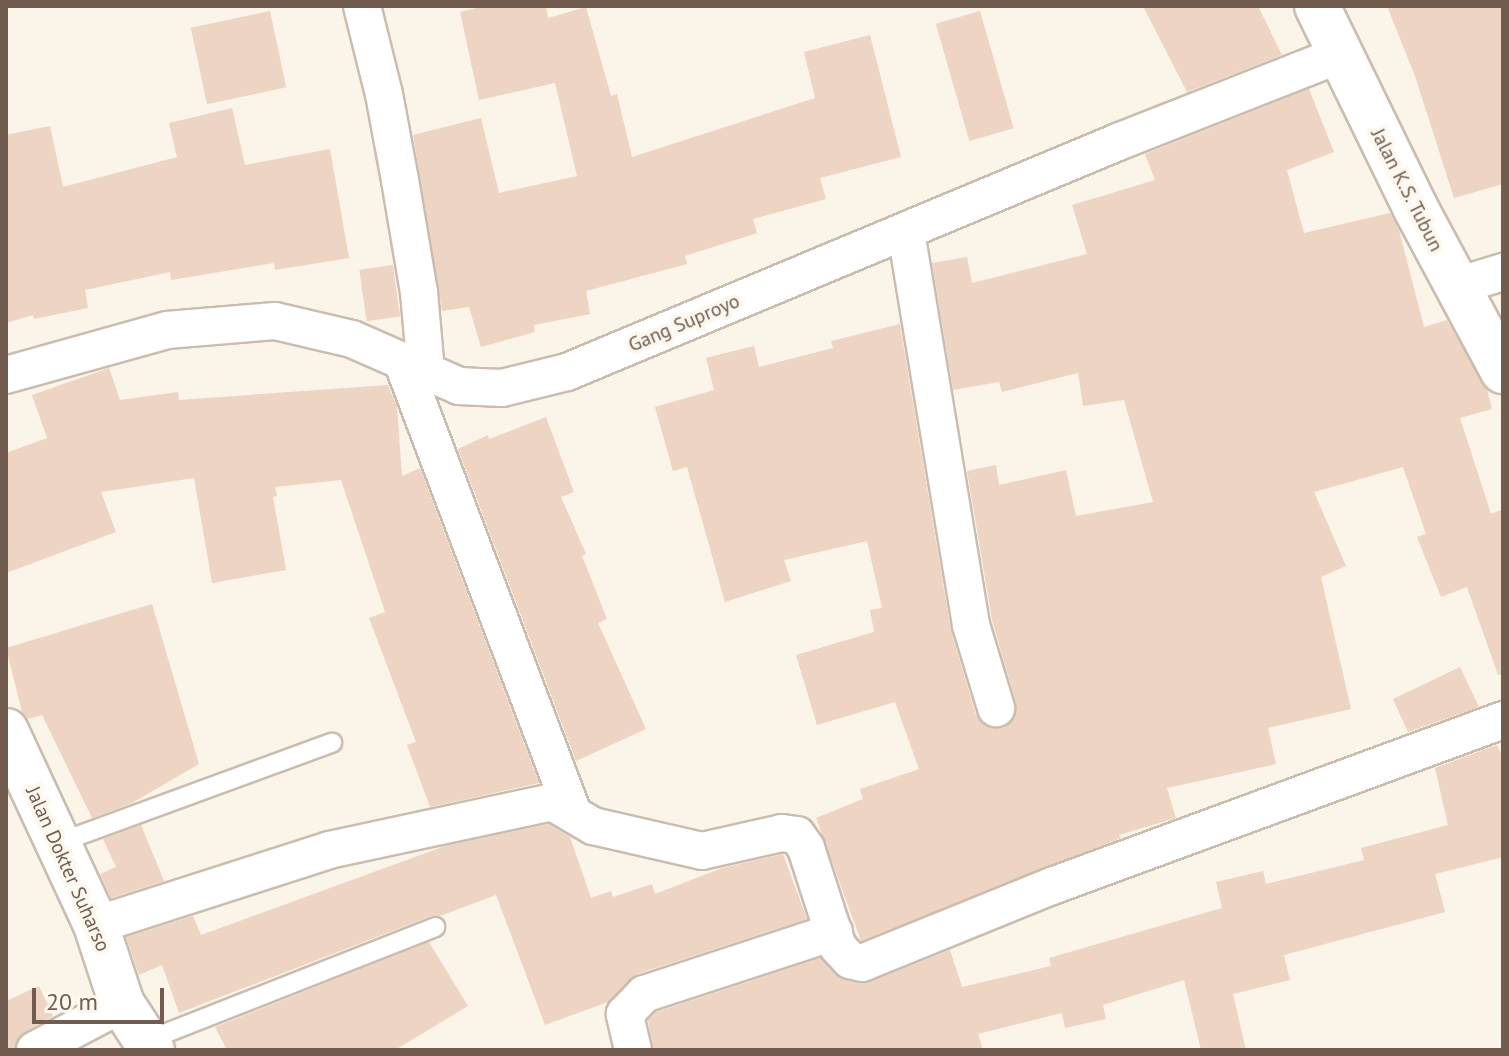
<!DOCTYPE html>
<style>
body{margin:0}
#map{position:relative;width:1509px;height:1056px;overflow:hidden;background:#faf4e9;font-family:"PT Sans",sans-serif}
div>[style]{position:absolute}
.building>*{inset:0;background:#edd4c3;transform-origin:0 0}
.roads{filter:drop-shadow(2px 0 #cbbcb0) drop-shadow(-2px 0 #cbbcb0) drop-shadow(0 2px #cbbcb0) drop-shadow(0 -2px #cbbcb0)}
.lane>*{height:18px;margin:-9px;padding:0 9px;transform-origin:9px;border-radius:9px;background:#fff}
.street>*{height:36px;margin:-18px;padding:0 18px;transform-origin:18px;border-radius:18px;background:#fff}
.secondary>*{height:44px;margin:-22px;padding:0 22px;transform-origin:22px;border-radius:22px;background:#fff}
span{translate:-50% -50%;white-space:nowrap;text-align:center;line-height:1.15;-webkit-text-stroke:8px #fdf8ef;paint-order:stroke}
.street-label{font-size:20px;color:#725c4f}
.frame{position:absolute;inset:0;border:8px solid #725c4f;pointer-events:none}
.scale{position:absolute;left:32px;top:988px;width:132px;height:36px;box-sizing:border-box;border:4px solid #725c4f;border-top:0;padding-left:10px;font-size:24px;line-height:28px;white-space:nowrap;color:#725c4f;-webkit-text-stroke:6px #fdf8ef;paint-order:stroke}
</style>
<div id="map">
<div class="building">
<i style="clip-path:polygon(485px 6px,546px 6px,548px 18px,586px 7px,611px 96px,617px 94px,632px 157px,815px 98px,804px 52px,870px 35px,901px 157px,820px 178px,826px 199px,753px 219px,757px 233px,685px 256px,687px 264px,586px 291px,590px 314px,534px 325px,535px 332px,481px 347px,469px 307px,442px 311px,413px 135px,481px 118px,499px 193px,577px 176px,555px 83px,479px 100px,460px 12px)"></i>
<i style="clip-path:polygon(1143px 6px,1258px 6px,1282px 55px,1187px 92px)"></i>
<i style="clip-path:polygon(1387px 6px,1503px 6px,1503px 184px,1454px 198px,1415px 76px)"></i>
<i style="left:270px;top:11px;width:78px;height:81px;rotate:78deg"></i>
<i style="left:980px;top:11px;width:122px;height:46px;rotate:74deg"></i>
<i style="clip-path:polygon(1309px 89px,1334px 152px,1287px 170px,1304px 233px,1390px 213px,1399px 230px,1424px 327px,1447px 320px,1487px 389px,1492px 409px,1460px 418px,1491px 514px,1503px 509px,1503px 674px,1498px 675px,1467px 587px,1441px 597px,1417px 537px,1426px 534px,1403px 467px,1314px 492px,1346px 566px,1321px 577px,1351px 709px,1268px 728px,1276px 764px,1167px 788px,1176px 818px,1119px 835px,1121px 838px,861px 941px,816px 818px,863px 799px,860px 789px,919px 769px,895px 702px,817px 725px,796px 655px,874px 632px,870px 610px,882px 608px,867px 541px,784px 560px,791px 581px,725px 602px,687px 467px,673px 471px,655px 407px,714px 390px,706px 358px,754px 346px,759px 367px,833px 348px,831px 341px,900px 324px,951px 631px,976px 715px,990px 728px,1003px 728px,1012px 722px,1016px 703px,992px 620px,967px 471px,996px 465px,999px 485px,1066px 470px,1076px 516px,1153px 502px,1124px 400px,1083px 406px,1078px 373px,1002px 392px,999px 382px,953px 390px,932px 263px,967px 257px,972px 283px,1087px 254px,1072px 205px,1155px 180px,1145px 154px)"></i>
<i style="clip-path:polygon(232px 108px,245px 165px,330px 149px,349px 258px,275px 270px,274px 263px,171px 280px,170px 272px,85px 290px,88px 308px,34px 319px,33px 315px,6px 323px,6px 135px,50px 126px,63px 187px,177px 157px,169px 123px)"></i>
<i style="left:393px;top:265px;width:52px;height:34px;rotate:82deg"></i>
<i style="clip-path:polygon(109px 368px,120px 400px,178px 392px,179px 400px,388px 385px,397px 407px,402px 476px,420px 468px,539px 783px,430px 807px,407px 745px,416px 742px,369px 618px,385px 612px,341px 480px,275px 487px,277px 496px,273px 497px,286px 570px,212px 583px,194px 478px,101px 492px,116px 532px,6px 573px,6px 453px,47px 438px,32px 395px)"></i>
<i style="clip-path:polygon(546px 417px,574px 492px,561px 497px,586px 554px,582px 556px,607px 619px,598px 623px,646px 729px,576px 761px,458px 449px,488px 435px,489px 439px)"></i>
<i style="clip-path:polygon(152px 604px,199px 764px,132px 803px,92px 818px,42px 715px,28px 719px,22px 712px,6px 648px)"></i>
<i style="clip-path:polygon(1460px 667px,1479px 707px,1408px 732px,1393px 699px)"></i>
<i style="clip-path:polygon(1497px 745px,1503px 758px,1503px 857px,1435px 874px,1445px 912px,1284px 955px,1290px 980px,1233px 994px,1246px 1050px,1201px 1050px,1184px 980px,1103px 1005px,1106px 1019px,1065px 1028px,1062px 1013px,978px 1034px,983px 1050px,653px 1050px,648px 1020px,656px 1012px,821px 958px,835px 975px,858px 983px,870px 982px,950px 950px,962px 987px,1051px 966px,1049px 958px,1222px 908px,1216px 882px,1263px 871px,1266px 884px,1364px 860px,1361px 848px,1448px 825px,1435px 768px)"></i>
<i style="clip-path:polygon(548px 824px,570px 837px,591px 898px,611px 891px,613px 897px,652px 884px,655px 894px,722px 868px,783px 854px,807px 919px,637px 974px,608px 1002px,545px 1025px,496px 895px,440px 916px,431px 916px,179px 1013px,162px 965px,139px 975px,126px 937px,193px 916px,201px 935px,445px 846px)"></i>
<i style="clip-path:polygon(141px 825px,164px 881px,111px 898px,100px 874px,116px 867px,103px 839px)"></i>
<i style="clip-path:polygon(429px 942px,468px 1006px,395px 1050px,227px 1050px,215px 1027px)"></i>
<i style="clip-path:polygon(39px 986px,53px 1016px,25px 1032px,14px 1050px,6px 1050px,6px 1001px)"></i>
</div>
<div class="roads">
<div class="lane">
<i style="left:58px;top:843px;width:292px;rotate:-20.1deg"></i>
<i style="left:146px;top:1041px;width:311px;rotate:-21.5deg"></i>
</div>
<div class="street">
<i style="left:362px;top:6px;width:91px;rotate:76deg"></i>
<i style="left:384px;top:94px;width:87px;rotate:79.5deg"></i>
<i style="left:400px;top:180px;width:114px;rotate:80.4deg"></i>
<i style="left:419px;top:292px;width:80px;rotate:85deg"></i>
<i style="left:906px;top:232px;width:398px;rotate:80.6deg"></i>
<i style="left:971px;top:625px;width:87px;rotate:73.2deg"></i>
<i style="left:1457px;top:286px;width:48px;rotate:-16.9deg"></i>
<i style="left:402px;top:361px;width:484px;rotate:69.3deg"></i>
<i style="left:6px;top:375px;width:167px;rotate:-15.6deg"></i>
<i style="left:167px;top:330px;width:108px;rotate:-4.8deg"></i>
<i style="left:275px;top:321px;width:79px;rotate:13.2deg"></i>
<i style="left:352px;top:339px;width:117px;rotate:23.7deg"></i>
<i style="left:459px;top:386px;width:43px;rotate:2.7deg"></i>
<i style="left:502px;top:388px;width:67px;rotate:-13.8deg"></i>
<i style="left:567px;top:372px;width:597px;rotate:-22.66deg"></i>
<i style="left:1118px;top:142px;width:238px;rotate:-21.5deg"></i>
<i style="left:96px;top:925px;width:245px;rotate:-17.8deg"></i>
<i style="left:329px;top:850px;width:228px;rotate:-12.1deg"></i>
<i style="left:552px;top:802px;width:48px;rotate:30.3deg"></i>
<i style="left:593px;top:826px;width:112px;rotate:12.9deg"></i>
<i style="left:702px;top:851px;width:82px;rotate:-12.7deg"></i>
<i style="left:782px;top:833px;width:15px;rotate:8deg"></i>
<i style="left:797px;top:835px;width:16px;rotate:55deg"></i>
<i style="left:806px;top:848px;width:104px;rotate:72.1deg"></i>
<i style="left:838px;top:947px;width:18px;rotate:47deg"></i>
<i style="left:850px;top:960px;width:12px;rotate:14deg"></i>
<i style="left:862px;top:963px;width:205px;rotate:-22.1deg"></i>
<i style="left:1052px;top:886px;width:481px;rotate:-20.2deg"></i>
<i style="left:35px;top:1050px;width:98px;rotate:-27.9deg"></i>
<i style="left:633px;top:1050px;width:37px;rotate:-103deg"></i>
<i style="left:625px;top:1014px;width:28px;rotate:-46deg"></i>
<i style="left:644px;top:994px;width:200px;rotate:-18.1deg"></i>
</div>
<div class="secondary">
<i style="left:1317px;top:6px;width:226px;rotate:64deg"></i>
<i style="left:1416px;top:209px;width:184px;rotate:61.8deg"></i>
<i style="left:6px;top:731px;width:214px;rotate:65.1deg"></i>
<i style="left:96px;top:925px;width:83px;rotate:71.8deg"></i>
<i style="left:122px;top:1004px;width:55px;rotate:56.9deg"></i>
</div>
</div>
<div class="street-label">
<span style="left:1407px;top:190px;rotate:63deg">Jalan K.S. Tubun</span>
<span style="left:684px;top:323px;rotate:-23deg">Gang Suproyo</span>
<span style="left:68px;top:869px;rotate:66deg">Jalan Dokter Suharso</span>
</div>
<div class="frame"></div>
<div class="scale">20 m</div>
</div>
